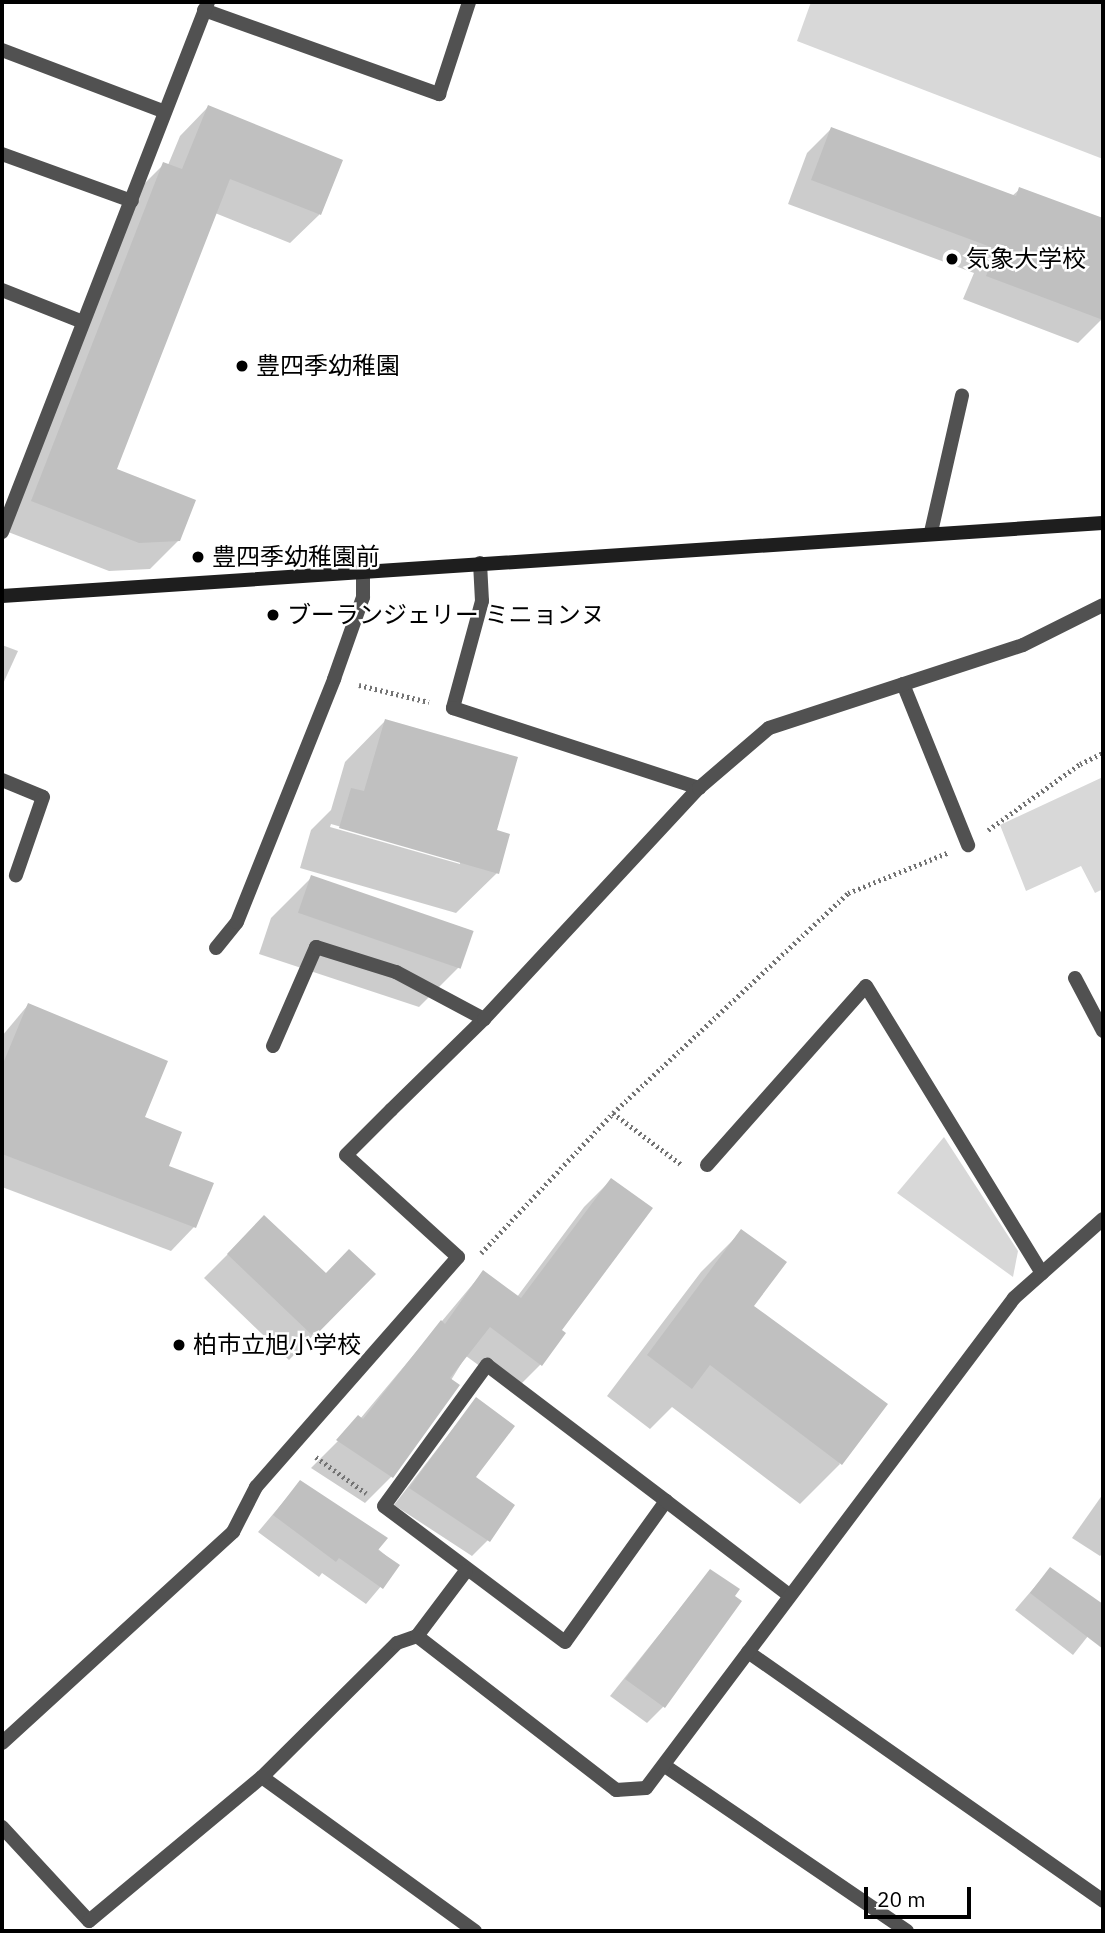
<!DOCTYPE html>
<meta charset="utf-8">
<style>
body{margin:0}
#map{position:relative;width:1105px;height:1933px;overflow:hidden;background:#fff;font-family:"IBM Plex Sans","Noto Sans JP",sans-serif}
div>[style]{position:absolute}
.green>*{inset:0;background:#d8d8d8}
.shadow>*{inset:0;background:#0003}
.building>*{inset:0;background:#c0c0c0;transform-origin:0 0}
.path>*{height:4.5px;margin-top:-2.25px;transform-origin:0;background:repeating-linear-gradient(90deg,#737373 0 2px,transparent 0 5.5px)}
.lane>*{height:14px;margin:-7px;padding:0 7px;transform-origin:7px;border-radius:7px;background:#515151}
.street>*{height:14px;margin:-7px;padding:0 7px;transform-origin:7px;border-radius:7px;background:#515151}
.secondary>*{height:14px;margin:-7px;padding:0 7px;transform-origin:7px;border-radius:7px;background:#1e1e1e}
.dots>*{width:19px;height:19px;translate:-50% -50%;box-sizing:border-box;border:4px solid #fff;border-radius:50%}
span{translate:-50% -50%;white-space:nowrap;text-align:center;line-height:1.15;-webkit-text-stroke:5px #fff;paint-order:stroke}
.poi-label{font-size:24px;color:#000}
.left{translate:0 -50%;text-align:left}
.frame{position:absolute;inset:0;border:4px solid #000;pointer-events:none}
.scale{position:absolute;left:864px;top:1887px;width:107px;height:32px;box-sizing:border-box;border:4px solid #000;border-top:0;padding-left:9px;font-size:21px;line-height:24px;white-space:nowrap;color:#000;-webkit-text-stroke:5px #fff;paint-order:stroke}
</style>
<div id="map">
<div class="green">
<i style="clip-path:polygon(811px 2px,1103px 2px,1103px 159px,797px 41px)"></i>
<i style="clip-path:polygon(1103px 777px,1103px 889px,1095px 893px,1081px 866px,1026px 891px,1000px 825px)"></i>
<i style="clip-path:polygon(944px 1137px,1018px 1251px,1013px 1277px,897px 1193px)"></i>
</div>
<div class="shadow">
<i style="clip-path:polygon(208px 107px,341px 161px,319px 215px,290px 243px,215px 213px,114px 470px,179px 540px,150px 569px,109px 571px,3px 530px,135px 193px,164px 164px,168px 165px,180px 136px)"></i>
<i style="clip-path:polygon(831px 129px,1012px 196px,1020px 189px,1103px 220px,1102px 319px,1078px 343px,963px 299px,974px 273px,788px 204px,807px 153px)"></i>
<i style="clip-path:polygon(2px 645px,18px 651px,2px 686px)"></i>
<i style="clip-path:polygon(evenodd,385px 721px,495px 831px,497px 873px,456px 913px,300px 868px,311px 830px,331px 810px,345px 762px,385px 721px,331px 824px,460px 861px,460px 864px,330px 827px,331px 824px)"></i>
<i style="clip-path:polygon(312px 877px,472px 931px,459px 967px,419px 1007px,259px 954px,271px 918px)"></i>
<i style="clip-path:polygon(28px 1005px,142px 1118px,194px 1227px,171px 1251px,2px 1187px,2px 1036px)"></i>
<i style="clip-path:polygon(611px 1180px,559px 1330px,540px 1365px,514px 1391px,466px 1356px,391px 1477px,365px 1503px,311px 1468px,360px 1419px,483px 1272px,517px 1297px,584px 1207px)"></i>
<i style="clip-path:polygon(742px 1231px,752px 1307px,840px 1464px,800px 1504px,672px 1407px,650px 1429px,607px 1396px,701px 1272px)"></i>
<i style="clip-path:polygon(241px 1241px,325px 1275px,373px 1274px,289px 1360px,204px 1278px)"></i>
<i style="clip-path:polygon(476px 1399px,474px 1477px,488px 1540px,472px 1556px,394px 1505px)"></i>
<i style="clip-path:polygon(300px 1482px,398px 1566px,366px 1604px,322px 1573px,319px 1577px,258px 1532px)"></i>
<i style="clip-path:polygon(1103px 1494px,1103px 1553px,1100px 1556px,1072px 1538px)"></i>
<i style="clip-path:polygon(1050px 1569px,1103px 1605px,1103px 1617px,1073px 1655px,1015px 1610px)"></i>
<i style="clip-path:polygon(710px 1571px,663px 1707px,647px 1723px,610px 1696px)"></i>
</div>
<div class="building">
<i style="clip-path:polygon(208px 105px,343px 160px,321px 215px,230px 179px,117px 469px,196px 500px,180px 541px,139px 543px,31px 501px,163px 162px,182px 169px)"></i>
<i style="clip-path:polygon(831px 127px,1016px 196px,1019px 187px,1103px 218px,1103px 320px,986px 276px,996px 249px,811px 180px)"></i>
<i style="clip-path:polygon(385px 719px,518px 757px,497px 830px,510px 834px,499px 874px,339px 828px,351px 788px,364px 791px)"></i>
<i style="left:311px;top:875px;width:172px;height:40px;rotate:19deg"></i>
<i style="clip-path:polygon(28px 1003px,168px 1061px,145px 1117px,182px 1132px,169px 1166px,214px 1183px,196px 1228px,2px 1154px,2px 1066px)"></i>
<i style="clip-path:polygon(611px 1178px,653px 1208px,562px 1330px,566px 1333px,542px 1366px,490px 1327px,450px 1378px,460px 1385px,393px 1478px,336px 1440px,358px 1415px,363px 1419px,441px 1320px,445px 1324px,483px 1270px,521px 1298px)"></i>
<i style="clip-path:polygon(264px 1215px,326px 1273px,349px 1249px,376px 1274px,314px 1337px,227px 1254px)"></i>
<i style="clip-path:polygon(741px 1229px,787px 1262px,754px 1306px,888px 1404px,842px 1465px,710px 1365px,692px 1389px,647px 1355px)"></i>
<i style="clip-path:polygon(476px 1397px,515px 1426px,476px 1477px,515px 1505px,490px 1542px,409px 1488px)"></i>
<i style="clip-path:polygon(300px 1480px,388px 1538px,378px 1550px,400px 1565px,383px 1589px,339px 1558px,336px 1562px,273px 1515px)"></i>
<i style="clip-path:polygon(1050px 1567px,1103px 1604px,1103px 1649px,1030px 1593px)"></i>
<i style="clip-path:polygon(710px 1569px,740px 1589px,735px 1596px,742px 1601px,665px 1708px,625px 1679px)"></i>
</div>
<div class="path">
<i style="left:359px;top:685px;width:72px;rotate:13.7deg"></i>
<i style="left:988px;top:830px;width:113px;rotate:-35.7deg"></i>
<i style="left:1080px;top:764px;width:25px;rotate:-26deg"></i>
<i style="left:613px;top:1113px;width:86px;rotate:37deg"></i>
<i style="left:481px;top:1253px;width:192px;rotate:-46.7deg"></i>
<i style="left:613px;top:1113px;width:322px;rotate:-43.1deg"></i>
<i style="left:848px;top:893px;width:107px;rotate:-22deg"></i>
<i style="left:316px;top:1457px;width:62px;rotate:35.8deg"></i>
</div>
<div class="lane">
<i style="left:204px;top:10px;width:250px;rotate:19.7deg"></i>
<i style="left:439px;top:94px;width:97px;rotate:-71.9deg"></i>
<i style="left:2px;top:50px;width:174px;rotate:20.8deg"></i>
<i style="left:2px;top:154px;width:138px;rotate:19.9deg"></i>
<i style="left:2px;top:290px;width:87px;rotate:21.6deg"></i>
<i style="left:931px;top:532px;width:140px;rotate:-77.2deg"></i>
<i style="left:480px;top:563px;width:38px;rotate:87deg"></i>
<i style="left:482px;top:601px;width:111px;rotate:105.2deg"></i>
<i style="left:453px;top:708px;width:259px;rotate:18deg"></i>
<i style="left:903px;top:684px;width:174px;rotate:68deg"></i>
<i style="left:2px;top:780px;width:44px;rotate:22.5deg"></i>
<i style="left:43px;top:797px;width:83px;rotate:109.1deg"></i>
<i style="left:216px;top:948px;width:33px;rotate:-51deg"></i>
<i style="left:237px;top:922px;width:262px;rotate:-68.2deg"></i>
<i style="left:334px;top:679px;width:87px;rotate:-70.5deg"></i>
<i style="left:363px;top:597px;width:26px;rotate:-90deg"></i>
<i style="left:1075px;top:978px;width:60px;rotate:62.2deg"></i>
<i style="left:273px;top:1046px;width:108px;rotate:-66.5deg"></i>
<i style="left:316px;top:947px;width:84px;rotate:17.4deg"></i>
<i style="left:396px;top:972px;width:100px;rotate:28.1deg"></i>
<i style="left:391px;top:1110px;width:130px;rotate:-44.4deg"></i>
<i style="left:484px;top:1019px;width:316px;rotate:-47.1deg"></i>
<i style="left:699px;top:788px;width:92px;rotate:-40.6deg"></i>
<i style="left:769px;top:728px;width:267px;rotate:-18.1deg"></i>
<i style="left:1023px;top:645px;width:89px;rotate:-26.6deg"></i>
<i style="left:707px;top:1165px;width:239px;rotate:-48.4deg"></i>
<i style="left:866px;top:986px;width:337px;rotate:58.5deg"></i>
<i style="left:666px;top:1501px;width:173px;rotate:125.6deg"></i>
<i style="left:565px;top:1642px;width:226px;rotate:-143.1deg"></i>
<i style="left:384px;top:1506px;width:175px;rotate:-53.9deg"></i>
<i style="left:487px;top:1365px;width:225px;rotate:37.2deg"></i>
<i style="left:666px;top:1501px;width:155px;rotate:37.4deg"></i>
<i style="left:417px;top:1636px;width:81px;rotate:-53deg"></i>
</div>
<div class="street">
<i style="left:2px;top:532px;width:569px;rotate:-68.76deg"></i>
<i style="left:748px;top:1652px;width:434px;rotate:35deg"></i>
<i style="left:2px;top:1743px;width:313px;rotate:-42.4deg"></i>
<i style="left:233px;top:1532px;width:51px;rotate:-62.9deg"></i>
<i style="left:256px;top:1487px;width:306px;rotate:-48.7deg"></i>
<i style="left:458px;top:1257px;width:151px;rotate:-137.7deg"></i>
<i style="left:346px;top:1155px;width:64px;rotate:-45deg"></i>
<i style="left:665px;top:1766px;width:293px;rotate:34.3deg"></i>
<i style="left:262px;top:1777px;width:263px;rotate:35.9deg"></i>
<i style="left:2px;top:1827px;width:128px;rotate:47.2deg"></i>
<i style="left:89px;top:1921px;width:225px;rotate:-39.8deg"></i>
<i style="left:262px;top:1777px;width:190px;rotate:-44.8deg"></i>
<i style="left:397px;top:1643px;width:21px;rotate:-19deg"></i>
<i style="left:417px;top:1636px;width:252px;rotate:37.7deg"></i>
<i style="left:616px;top:1790px;width:30px;rotate:-4deg"></i>
<i style="left:646px;top:1788px;width:613px;rotate:-53.09deg"></i>
<i style="left:1014px;top:1298px;width:119px;rotate:-41.6deg"></i>
</div>
<div class="secondary">
<i style="left:2px;top:596px;width:1103px;rotate:-3.79deg"></i>
</div>
<div class="dots">
<i style="left:952px;top:259px;background:#000"></i>
<i style="left:242px;top:366px;background:#000"></i>
<i style="left:198px;top:557px;background:#000"></i>
<i style="left:273px;top:615px;background:#000"></i>
<i style="left:179px;top:1345px;background:#000"></i>
</div>
<div class="poi-label">
<span class="left" style="left:966px;top:259px">気象大学校</span>
<span class="left" style="left:256px;top:366px">豊四季幼稚園</span>
<span class="left" style="left:212px;top:557px">豊四季幼稚園前</span>
<span class="left" style="left:287px;top:615px">ブーランジェリー ミニョンヌ</span>
<span class="left" style="left:193px;top:1345px">柏市立旭小学校</span>
</div>
<div class="frame"></div>
<div class="scale">20 m</div>
</div>
